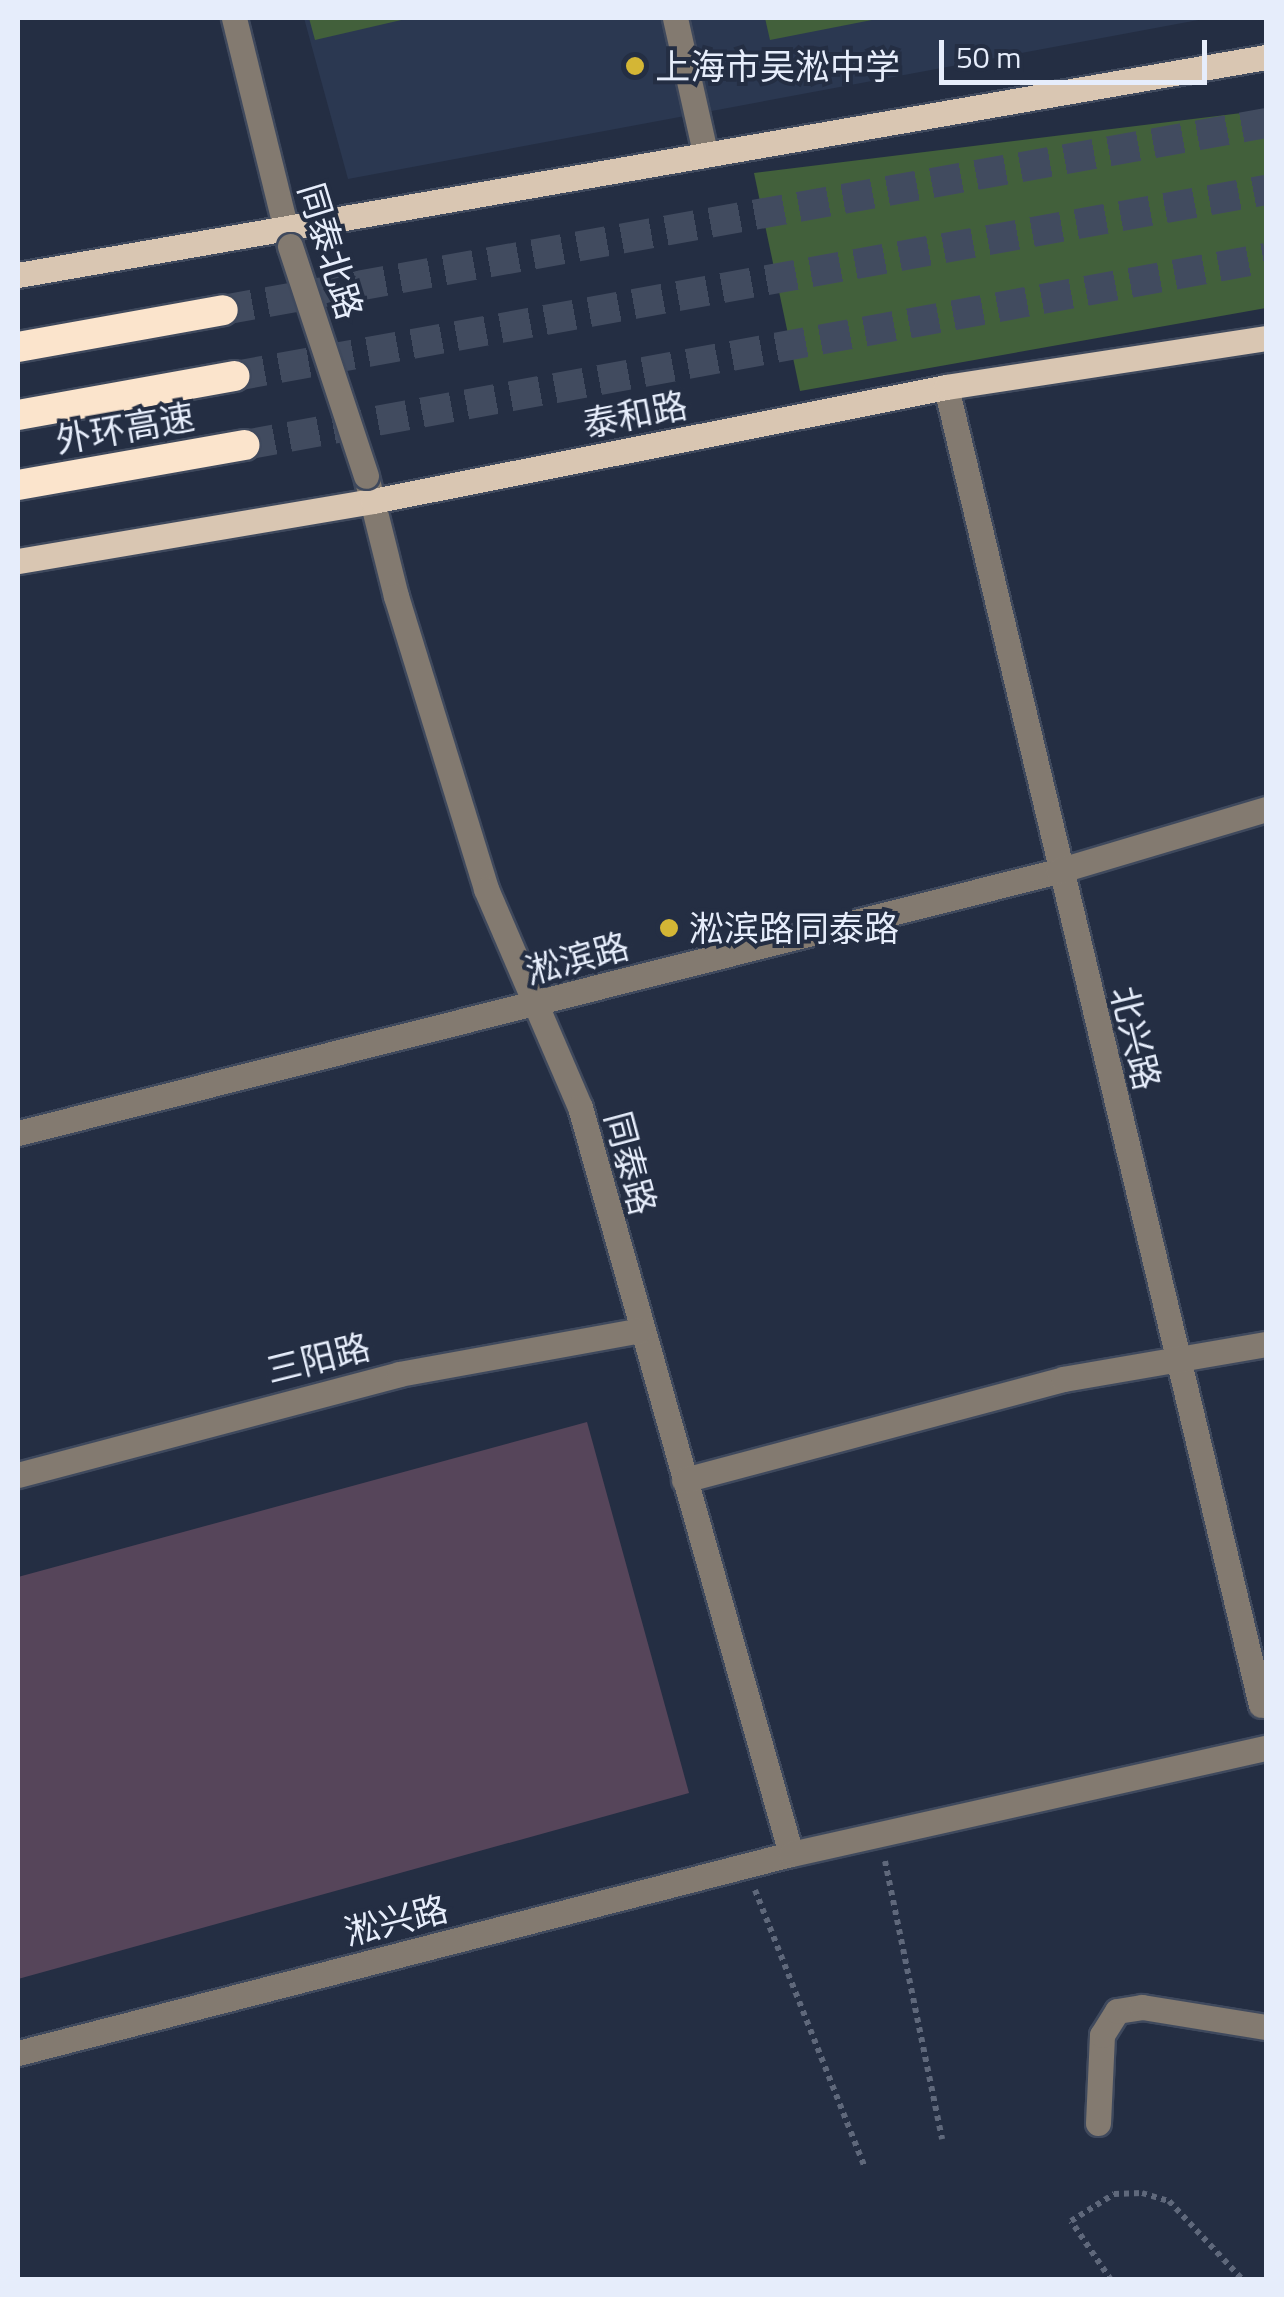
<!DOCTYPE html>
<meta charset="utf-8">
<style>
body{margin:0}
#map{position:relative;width:1284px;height:2297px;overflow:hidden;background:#242e43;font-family:"Titillium Web","Noto Sans SC",sans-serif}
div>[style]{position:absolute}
.built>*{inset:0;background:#2b3851}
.green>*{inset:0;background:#42603b}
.building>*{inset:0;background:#56455a}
.highway-tunnel>*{height:30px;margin-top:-15px;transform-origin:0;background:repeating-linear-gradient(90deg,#414b5f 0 30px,transparent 0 45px)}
.path>*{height:6px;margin-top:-3px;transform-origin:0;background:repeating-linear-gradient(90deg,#5f687b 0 5px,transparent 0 10px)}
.roads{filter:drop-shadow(2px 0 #3f495d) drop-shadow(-2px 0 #3f495d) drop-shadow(0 2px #3f495d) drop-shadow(0 -2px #3f495d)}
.minor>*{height:25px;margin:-12.5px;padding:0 12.5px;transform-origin:12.5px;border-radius:12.5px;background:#837a70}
.major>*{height:25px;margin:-12.5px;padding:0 12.5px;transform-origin:12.5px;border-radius:12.5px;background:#d9c6b2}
.highway>*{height:30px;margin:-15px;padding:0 15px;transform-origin:15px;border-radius:15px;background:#fbe4cc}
.bridges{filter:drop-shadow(2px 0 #3f495d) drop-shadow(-2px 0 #3f495d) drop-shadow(0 2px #3f495d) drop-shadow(0 -2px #3f495d)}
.minor-bridge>*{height:25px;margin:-12.5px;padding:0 12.5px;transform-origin:12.5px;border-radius:12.5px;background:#837a70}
.dots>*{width:28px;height:28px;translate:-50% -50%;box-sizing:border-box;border:5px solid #242e43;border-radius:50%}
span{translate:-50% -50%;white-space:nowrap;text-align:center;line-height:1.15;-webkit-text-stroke:8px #242e43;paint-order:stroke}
.poi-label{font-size:35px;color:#e6edfb}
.left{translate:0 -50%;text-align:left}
.street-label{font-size:35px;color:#e6edfb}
.frame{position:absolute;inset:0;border:20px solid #e6edfb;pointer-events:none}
.scale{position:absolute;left:939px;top:40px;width:268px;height:45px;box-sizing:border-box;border:5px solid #e6edfb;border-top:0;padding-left:12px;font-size:30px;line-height:35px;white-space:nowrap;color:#e6edfb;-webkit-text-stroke:8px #242e43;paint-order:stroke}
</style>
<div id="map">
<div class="built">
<i style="clip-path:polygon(304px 18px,1209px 18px,348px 179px)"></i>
</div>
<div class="green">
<i style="clip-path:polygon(309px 18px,410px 18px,315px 40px)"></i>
<i style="clip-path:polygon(765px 18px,882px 18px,770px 40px)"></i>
<i style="clip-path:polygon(1266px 110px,1266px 308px,800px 391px,754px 173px)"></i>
</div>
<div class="building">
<i style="clip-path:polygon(587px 1422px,689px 1793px,18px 1979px,18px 1577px)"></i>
</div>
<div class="highway-tunnel">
<i style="left:223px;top:310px;width:1060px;rotate:-10.16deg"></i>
<i style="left:235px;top:376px;width:1048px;rotate:-10.23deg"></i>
<i style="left:245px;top:445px;width:1038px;rotate:-10.38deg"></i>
</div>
<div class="path">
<i style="left:885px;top:1861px;width:284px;rotate:78.4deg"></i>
<i style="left:755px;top:1890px;width:297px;rotate:68.4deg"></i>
<i style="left:1111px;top:2280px;width:71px;rotate:-124.1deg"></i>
<i style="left:1071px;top:2221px;width:51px;rotate:-32.1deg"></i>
<i style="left:1114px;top:2194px;width:28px;rotate:-2deg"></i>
<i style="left:1142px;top:2193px;width:28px;rotate:17deg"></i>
<i style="left:1169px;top:2201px;width:108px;rotate:46.9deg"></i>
</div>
<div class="roads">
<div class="minor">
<i style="left:234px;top:18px;width:235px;rotate:76.2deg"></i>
<i style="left:675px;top:18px;width:137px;rotate:77.4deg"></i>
<i style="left:946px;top:387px;width:1355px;rotate:76.56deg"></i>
<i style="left:367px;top:480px;width:120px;rotate:76deg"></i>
<i style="left:396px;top:596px;width:307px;rotate:72.9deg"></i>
<i style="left:486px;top:889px;width:237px;rotate:66.7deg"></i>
<i style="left:580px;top:1107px;width:776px;rotate:74.23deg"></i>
<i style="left:18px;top:1133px;width:1072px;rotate:-14.14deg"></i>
<i style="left:1058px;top:871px;width:217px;rotate:-16.6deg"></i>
<i style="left:18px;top:1475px;width:394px;rotate:-14.8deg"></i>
<i style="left:399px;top:1374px;width:245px;rotate:-10.3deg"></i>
<i style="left:684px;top:1480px;width:392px;rotate:-14.9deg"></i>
<i style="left:1063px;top:1379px;width:206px;rotate:-9.8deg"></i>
<i style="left:18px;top:2053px;width:798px;rotate:-14.44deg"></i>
<i style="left:791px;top:1854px;width:487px;rotate:-12.6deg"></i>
<i style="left:1098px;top:2123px;width:88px;rotate:-87.4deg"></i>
<i style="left:1102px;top:2035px;width:28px;rotate:-58deg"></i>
<i style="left:1117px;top:2011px;width:25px;rotate:-9deg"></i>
<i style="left:1142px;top:2007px;width:126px;rotate:9.2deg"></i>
</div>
<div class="major">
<i style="left:18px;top:275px;width:1267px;rotate:-9.91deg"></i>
<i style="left:18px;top:561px;width:360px;rotate:-9.6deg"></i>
<i style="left:373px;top:501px;width:584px;rotate:-11.25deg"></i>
<i style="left:946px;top:387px;width:324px;rotate:-8.7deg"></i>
</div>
<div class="highway">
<i style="left:18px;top:347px;width:208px;rotate:-10.2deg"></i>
<i style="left:18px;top:415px;width:220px;rotate:-10.2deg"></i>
<i style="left:18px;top:485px;width:230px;rotate:-10deg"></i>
</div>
</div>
<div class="bridges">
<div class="minor-bridge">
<i style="left:290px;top:246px;width:242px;rotate:71.7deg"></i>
</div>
</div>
<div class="dots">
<i style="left:635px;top:66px;background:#d4b635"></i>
<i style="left:669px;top:928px;background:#d4b635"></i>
</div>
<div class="poi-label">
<span class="left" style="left:655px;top:66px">上海市吴淞中学</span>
<span class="left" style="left:689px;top:928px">淞滨路同泰路</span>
</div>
<div class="street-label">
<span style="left:331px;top:251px;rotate:73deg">同泰北路</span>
<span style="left:635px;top:414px;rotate:-11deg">泰和路</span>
<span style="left:125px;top:428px;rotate:-10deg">外环高速</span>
<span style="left:577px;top:958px;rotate:-15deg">淞滨路</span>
<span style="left:1136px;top:1038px;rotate:76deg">北兴路</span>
<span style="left:631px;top:1163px;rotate:75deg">同泰路</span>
<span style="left:318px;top:1358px;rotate:-14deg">三阳路</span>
<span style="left:396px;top:1920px;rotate:-14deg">淞兴路</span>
</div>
<div class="frame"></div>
<div class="scale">50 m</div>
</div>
